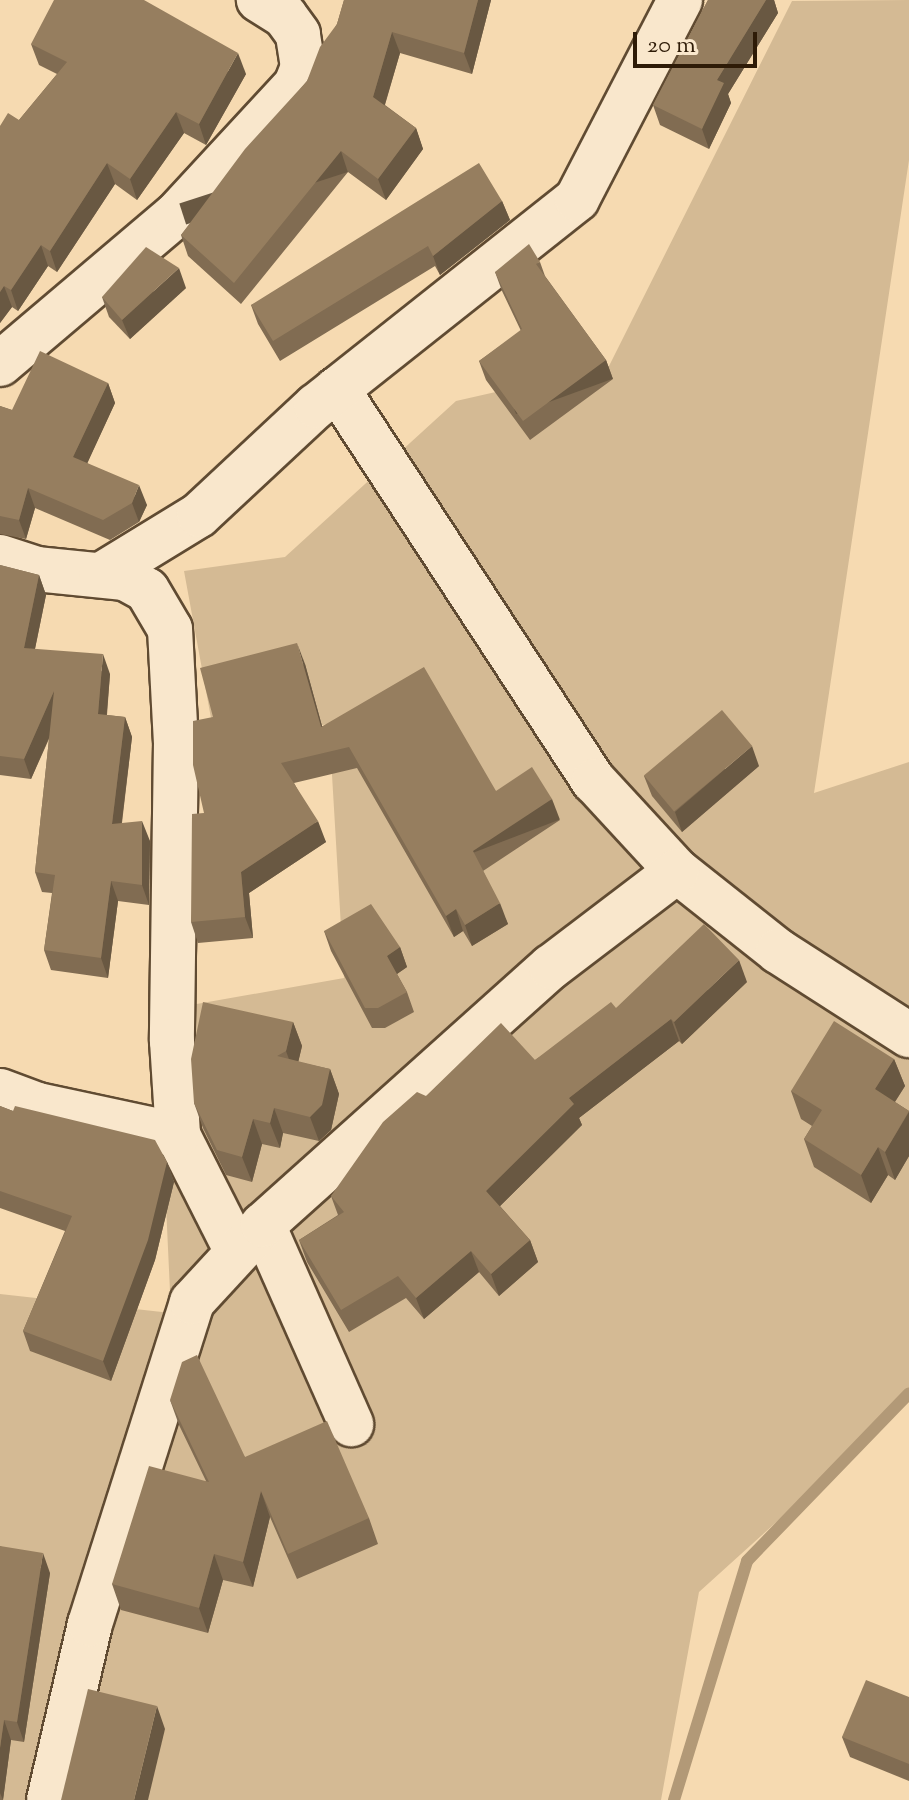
<!DOCTYPE html>
<style>
body{margin:0}
#map{position:relative;width:909px;height:1800px;overflow:hidden;background:#f6dab1;font-family:"Sorts Mill Goudy",serif}
div>[style]{position:absolute}
.green>*{inset:0;background:#d4ba94}
.stream>*{height:12px;margin:-6px;padding:0 6px;transform-origin:6px;border-radius:6px;background:#b29977}
.roads{filter:drop-shadow(2px 0 #604b32) drop-shadow(-2px 0 #604b32) drop-shadow(0 2px #604b32) drop-shadow(0 -2px #604b32)}
.minor>*{height:44px;margin:-22px;padding:0 22px;transform-origin:22px;border-radius:22px;background:#f9e7cc}
.wall>*{inset:0;background:#816c52}
.shaded-wall>*{inset:0;background:#695842;transform-origin:0 0}
.building>*{inset:0;background:#967e5f;transform-origin:0 0}
span{translate:-50% -50%;white-space:nowrap;text-align:center;line-height:1.15;-webkit-text-stroke:6px #f9e7cc;paint-order:stroke}
.scale{position:absolute;left:633px;top:32px;width:124px;height:36px;box-sizing:border-box;border:4px solid #2e1b07;border-top:0;padding-left:10px;font-size:24px;line-height:28px;white-space:nowrap;color:#2e1b07;-webkit-text-stroke:6px #f9e7cc;paint-order:stroke}
</style>
<div id="map">
<div class="green">
<i style="clip-path:polygon(909px 0,909px 160px,814px 793px,909px 762px,909px 1402px,699px 1592px,661px 1800px,0 1800px,0 1294px,171px 1313px,157px 1011px,344px 978px,329px 724px,215px 740px,184px 571px,285px 557px,456px 401px,609px 366px,792px 1px)"></i>
</div>
<div class="stream">
<i style="left:674px;top:1800px;width:250px;rotate:-73deg"></i>
<i style="left:747px;top:1561px;width:233px;rotate:-46deg"></i>
</div>
<div class="roads">
<div class="minor">
<i style="left:0;top:364px;width:231px;rotate:-40.3deg"></i>
<i style="left:176px;top:215px;width:177px;rotate:-47.3deg"></i>
<i style="left:296px;top:85px;width:19px;rotate:-69deg"></i>
<i style="left:303px;top:67px;width:33px;rotate:-99deg"></i>
<i style="left:298px;top:34px;width:22px;rotate:-126deg"></i>
<i style="left:285px;top:16px;width:31px;rotate:-148deg"></i>
<i style="left:337px;top:389px;width:469px;rotate:56.8deg"></i>
<i style="left:594px;top:781px;width:122px;rotate:47.3deg"></i>
<i style="left:677px;top:871px;width:129px;rotate:38.4deg"></i>
<i style="left:778px;top:951px;width:156px;rotate:32.7deg"></i>
<i style="left:0;top:557px;width:38px;rotate:18deg"></i>
<i style="left:36px;top:569px;width:89px;rotate:5.8deg"></i>
<i style="left:125px;top:578px;width:25px;rotate:29deg"></i>
<i style="left:147px;top:590px;width:45px;rotate:59.5deg"></i>
<i style="left:170px;top:629px;width:113px;rotate:87deg"></i>
<i style="left:176px;top:742px;width:299px;rotate:90.8deg"></i>
<i style="left:172px;top:1041px;width:94px;rotate:86.3deg"></i>
<i style="left:178px;top:1135px;width:129px;rotate:63.2deg"></i>
<i style="left:101px;top:575px;width:115px;rotate:-31.5deg"></i>
<i style="left:199px;top:515px;width:160px;rotate:-43deg"></i>
<i style="left:316px;top:406px;width:333px;rotate:-38.4deg"></i>
<i style="left:577px;top:199px;width:224px;rotate:-62.6deg"></i>
<i style="left:0;top:1091px;width:40px;rotate:20.2deg"></i>
<i style="left:38px;top:1105px;width:143px;rotate:12.1deg"></i>
<i style="left:263px;top:1225px;width:218px;rotate:66.1deg"></i>
<i style="left:49px;top:1800px;width:181px;rotate:-76.9deg"></i>
<i style="left:90px;top:1624px;width:338px;rotate:-72.4deg"></i>
<i style="left:192px;top:1302px;width:105px;rotate:-47.3deg"></i>
<i style="left:263px;top:1225px;width:387px;rotate:-41.9deg"></i>
<i style="left:551px;top:967px;width:158px;rotate:-37.3deg"></i>
</div>
</div>
<div class="wall">
<i style="clip-path:polygon(344px 0,491px 0,472px 74px,400px 53px,385px 105px,416px 128px,423px 149px,386px 200px,348px 172px,241px 304px,188px 256px,181px 235px,307px 81px,337px 24px)"></i>
<i style="clip-path:polygon(708px 0,774px 0,778px 13px,728px 94px,731px 103px,709px 149px,660px 125px,653px 105px)"></i>
<i style="clip-path:polygon(31px 44px,246px 74px,206px 145px,184px 133px,137px 200px,115px 184px,57px 272px,48px 266px,18px 311px,12px 307px,0 323px,0 126px,19px 120px,57px 74px,39px 65px)"></i>
<i style="clip-path:polygon(502px 201px,510px 220px,440px 275px,435px 266px,280px 361px,258px 324px,251px 305px)"></i>
<i style="clip-path:polygon(540px 262px,545px 276px,606px 360px,613px 379px,530px 440px,486px 380px,479px 361px,521px 331px,502px 291px,495px 272px)"></i>
<i style="clip-path:polygon(186px 288px,130px 339px,109px 317px,102px 297px)"></i>
<i style="clip-path:polygon(108px 383px,115px 403px,87px 463px,147px 505px,139px 522px,110px 540px,35px 508px,26px 539px,0 534px,0 406px,12px 410px)"></i>
<i style="clip-path:polygon(0 565px,39px 575px,46px 595px,35px 649px,110px 674px,107px 715px,125px 717px,132px 737px,122px 823px,150px 841px,149px 905px,118px 901px,108px 978px,51px 970px,44px 950px,52px 893px,42px 892px,35px 872px,49px 739px,31px 779px,0 775px)"></i>
<i style="clip-path:polygon(305px 664px,322px 726px,496px 791px,560px 820px,483px 871px,508px 924px,472px 946px,463px 931px,454px 937px,357px 768px,294px 783px,326px 842px,249px 893px,253px 938px,198px 943px,191px 922px,204px 813px,213px 717px)"></i>
<i style="clip-path:polygon(759px 766px,682px 832px,652px 796px,644px 776px)"></i>
<i style="clip-path:polygon(324px 931px,400px 947px,407px 967px,397px 974px,407px 992px,414px 1012px,385px 1028px,372px 1028px,331px 951px)"></i>
<i style="clip-path:polygon(747px 982px,682px 1044px,679px 1041px,579px 1118px,582px 1125px,500px 1206px,530px 1240px,538px 1262px,499px 1296px,479px 1272px,424px 1319px,406px 1298px,349px 1332px,307px 1262px,299px 1240px,338px 1215px,331px 1196px,426px 1096px,535px 1060px,616px 1008px)"></i>
<i style="clip-path:polygon(293px 1022px,302px 1046px,298px 1062px,330px 1069px,339px 1094px,331px 1130px,319px 1141px,283px 1133px,280px 1148px,262px 1144px,252px 1182px,226px 1175px,203px 1128px,194px 1103px)"></i>
<i style="clip-path:polygon(894px 1059px,905px 1086px,895px 1102px,909px 1111px,909px 1156px,895px 1180px,888px 1175px,871px 1203px,814px 1167px,804px 1139px,812px 1126px,801px 1119px,791px 1091px)"></i>
<i style="clip-path:polygon(0 1106px,13px 1111px,167px 1162px,174px 1182px,155px 1260px,111px 1381px,30px 1351px,23px 1331px,65px 1231px,0 1208px)"></i>
<i style="clip-path:polygon(170px 1400px,245px 1457px,369px 1518px,378px 1544px,297px 1579px,270px 1517px,253px 1587px,223px 1580px,208px 1633px,121px 1610px,112px 1584px,206px 1481px,179px 1425px)"></i>
<i style="clip-path:polygon(0 1546px,50px 1573px,24px 1742px,11px 1740px,3px 1800px,0 1800px)"></i>
<i style="clip-path:polygon(909px 1697px,909px 1781px,850px 1757px,842px 1737px)"></i>
</div>
<div class="shaded-wall">
<i style="clip-path:polygon(478px 0,491px 0,472px 74px,464px 53px)"></i>
<i style="clip-path:polygon(766px 0,774px 0,778px 13px,728px 94px,731px 103px,709px 149px,702px 129px,717px 80px)"></i>
<i style="clip-path:polygon(392px 32px,400px 53px,381px 117px,373px 97px)"></i>
<i style="clip-path:polygon(238px 53px,246px 74px,206px 145px,199px 124px)"></i>
<i style="clip-path:polygon(176px 112px,184px 133px,137px 200px,130px 179px)"></i>
<i style="clip-path:polygon(416px 128px,423px 149px,386px 200px,378px 179px)"></i>
<i style="left:341px;top:151px;width:22px;height:170px;rotate:72deg"></i>
<i style="clip-path:polygon(107px 163px,115px 184px,57px 272px,50px 251px)"></i>
<i style="clip-path:polygon(502px 201px,510px 220px,440px 275px,433px 256px)"></i>
<i style="clip-path:polygon(41px 245px,48px 266px,18px 311px,11px 290px)"></i>
<i style="clip-path:polygon(179px 268px,186px 288px,130px 339px,122px 320px)"></i>
<i style="clip-path:polygon(4px 286px,12px 307px,0 323px,0 292px)"></i>
<i style="left:606px;top:360px;width:20px;height:103px;rotate:70deg"></i>
<i style="clip-path:polygon(108px 383px,115px 403px,81px 477px,73px 457px)"></i>
<i style="clip-path:polygon(139px 485px,147px 505px,139px 522px,132px 503px)"></i>
<i style="clip-path:polygon(28px 488px,35px 508px,26px 539px,19px 520px)"></i>
<i style="clip-path:polygon(39px 575px,46px 595px,31px 668px,24px 648px)"></i>
<i style="clip-path:polygon(297px 643px,305px 664px,328px 748px,321px 727px)"></i>
<i style="clip-path:polygon(103px 654px,110px 674px,105px 734px,98px 714px)"></i>
<i style="clip-path:polygon(54px 691px,61px 710px,31px 779px,24px 759px)"></i>
<i style="clip-path:polygon(125px 717px,132px 737px,119px 844px,112px 824px)"></i>
<i style="clip-path:polygon(752px 746px,759px 766px,682px 832px,675px 812px)"></i>
<i style="left:552px;top:799px;width:22px;height:95px;rotate:69deg"></i>
<i style="clip-path:polygon(142px 821px,150px 841px,149px 905px,142px 885px)"></i>
<i style="clip-path:polygon(318px 821px,326px 842px,249px 893px,253px 938px,245px 917px,241px 872px)"></i>
<i style="clip-path:polygon(111px 881px,118px 901px,108px 978px,101px 958px)"></i>
<i style="clip-path:polygon(500px 903px,508px 924px,472px 946px,465px 925px)"></i>
<i style="clip-path:polygon(456px 909px,463px 931px,454px 937px,446px 916px)"></i>
<i style="clip-path:polygon(400px 947px,407px 967px,394px 976px,387px 956px)"></i>
<i style="clip-path:polygon(739px 960px,747px 982px,682px 1044px,674px 1022px)"></i>
<i style="clip-path:polygon(671px 1019px,679px 1041px,579px 1118px,582px 1125px,494px 1212px,486px 1191px,569px 1098px)"></i>
<i style="clip-path:polygon(293px 1022px,302px 1046px,295px 1076px,286px 1051px)"></i>
<i style="clip-path:polygon(894px 1059px,905px 1086px,885px 1117px,875px 1089px)"></i>
<i style="clip-path:polygon(330px 1069px,339px 1094px,331px 1130px,319px 1141px,310px 1117px)"></i>
<i style="clip-path:polygon(274px 1108px,283px 1133px,280px 1148px,270px 1123px)"></i>
<i style="clip-path:polygon(909px 1112px,909px 1156px,895px 1180px,885px 1152px)"></i>
<i style="clip-path:polygon(253px 1119px,262px 1144px,252px 1182px,242px 1157px)"></i>
<i style="clip-path:polygon(878px 1147px,888px 1175px,871px 1203px,861px 1175px)"></i>
<i style="clip-path:polygon(167px 1162px,174px 1182px,155px 1260px,111px 1381px,103px 1361px)"></i>
<i style="clip-path:polygon(530px 1240px,538px 1262px,499px 1296px,491px 1274px)"></i>
<i style="clip-path:polygon(471px 1251px,479px 1272px,424px 1319px,416px 1298px)"></i>
<i style="clip-path:polygon(261px 1491px,270px 1517px,253px 1587px,243px 1562px)"></i>
<i style="clip-path:polygon(43px 1553px,50px 1573px,24px 1742px,17px 1722px)"></i>
<i style="clip-path:polygon(214px 1554px,223px 1580px,208px 1633px,199px 1608px)"></i>
<i style="clip-path:polygon(157px 1706px,165px 1729px,148px 1800px,134px 1800px)"></i>
<i style="clip-path:polygon(4px 1720px,11px 1740px,3px 1800px,0 1793px,0 1748px)"></i>
</div>
<div class="building">
<i style="clip-path:polygon(54px 0,144px 0,238px 53px,199px 124px,176px 112px,130px 179px,107px 163px,50px 251px,41px 245px,11px 290px,4px 286px,0 292px,0 126px,8px 113px,19px 120px,67px 62px,31px 44px)"></i>
<i style="clip-path:polygon(344px 0,478px 0,464px 53px,392px 32px,373px 97px,416px 128px,378px 179px,341px 151px,234px 283px,181px 235px,245px 149px,307px 81px,320px 47px,337px 24px)"></i>
<i style="clip-path:polygon(708px 0,766px 0,717px 80px,724px 83px,702px 129px,653px 105px)"></i>
<i style="clip-path:polygon(479px 163px,502px 201px,433px 256px,428px 246px,273px 341px,251px 305px)"></i>
<i style="clip-path:polygon(529px 244px,540px 262px,536px 264px,606px 360px,523px 421px,479px 361px,522px 329px,495px 272px)"></i>
<i style="clip-path:polygon(146px 247px,179px 268px,122px 320px,102px 297px)"></i>
<i style="clip-path:polygon(40px 351px,108px 383px,73px 457px,139px 485px,132px 503px,103px 520px,28px 488px,19px 520px,0 516px,0 406px,12px 410px)"></i>
<i style="clip-path:polygon(0 565px,39px 575px,24px 648px,103px 654px,98px 714px,125px 717px,112px 824px,142px 821px,142px 885px,111px 881px,101px 958px,44px 950px,55px 875px,35px 872px,54px 691px,24px 759px,0 756px)"></i>
<i style="clip-path:polygon(297px 643px,321px 727px,424px 667px,496px 791px,532px 767px,552px 799px,473px 851px,500px 903px,465px 925px,456px 909px,446px 916px,349px 747px,281px 763px,318px 821px,241px 872px,245px 917px,191px 922px,192px 814px,204px 813px,193px 765px,193px 721px,213px 717px,200px 668px)"></i>
<i style="left:722px;top:710px;width:47px;height:102px;rotate:50deg"></i>
<i style="clip-path:polygon(371px 904px,400px 947px,387px 956px,407px 992px,378px 1008px,365px 1008px,324px 931px)"></i>
<i style="clip-path:polygon(704px 924px,739px 960px,674px 1022px,671px 1019px,569px 1098px,574px 1104px,486px 1191px,530px 1240px,491px 1274px,471px 1251px,416px 1298px,398px 1276px,341px 1310px,299px 1240px,344px 1212px,331px 1196px,383px 1122px,417px 1092px,426px 1096px,501px 1023px,535px 1060px,611px 1002px,616px 1008px)"></i>
<i style="clip-path:polygon(203px 1002px,293px 1022px,286px 1051px,277px 1056px,330px 1069px,322px 1105px,310px 1117px,274px 1108px,270px 1123px,253px 1119px,242px 1157px,217px 1150px,194px 1103px,191px 1059px)"></i>
<i style="clip-path:polygon(834px 1021px,894px 1059px,875px 1089px,909px 1111px,885px 1152px,878px 1147px,861px 1175px,804px 1139px,822px 1110px,791px 1091px)"></i>
<i style="clip-path:polygon(0 1106px,13px 1111px,15px 1106px,155px 1140px,167px 1162px,148px 1240px,103px 1361px,23px 1331px,72px 1216px,0 1191px)"></i>
<i style="clip-path:polygon(197px 1355px,245px 1457px,327px 1421px,369px 1518px,288px 1554px,261px 1491px,243px 1562px,214px 1554px,199px 1608px,112px 1584px,149px 1466px,209px 1482px,170px 1400px,182px 1362px)"></i>
<i style="clip-path:polygon(0 1546px,43px 1553px,17px 1722px,4px 1720px,0 1748px)"></i>
<i style="clip-path:polygon(866px 1680px,909px 1697px,909px 1764px,842px 1737px)"></i>
<i style="clip-path:polygon(88px 1689px,157px 1706px,134px 1800px,61px 1800px)"></i>
</div>
<div class="scale">20 m</div>
</div>
